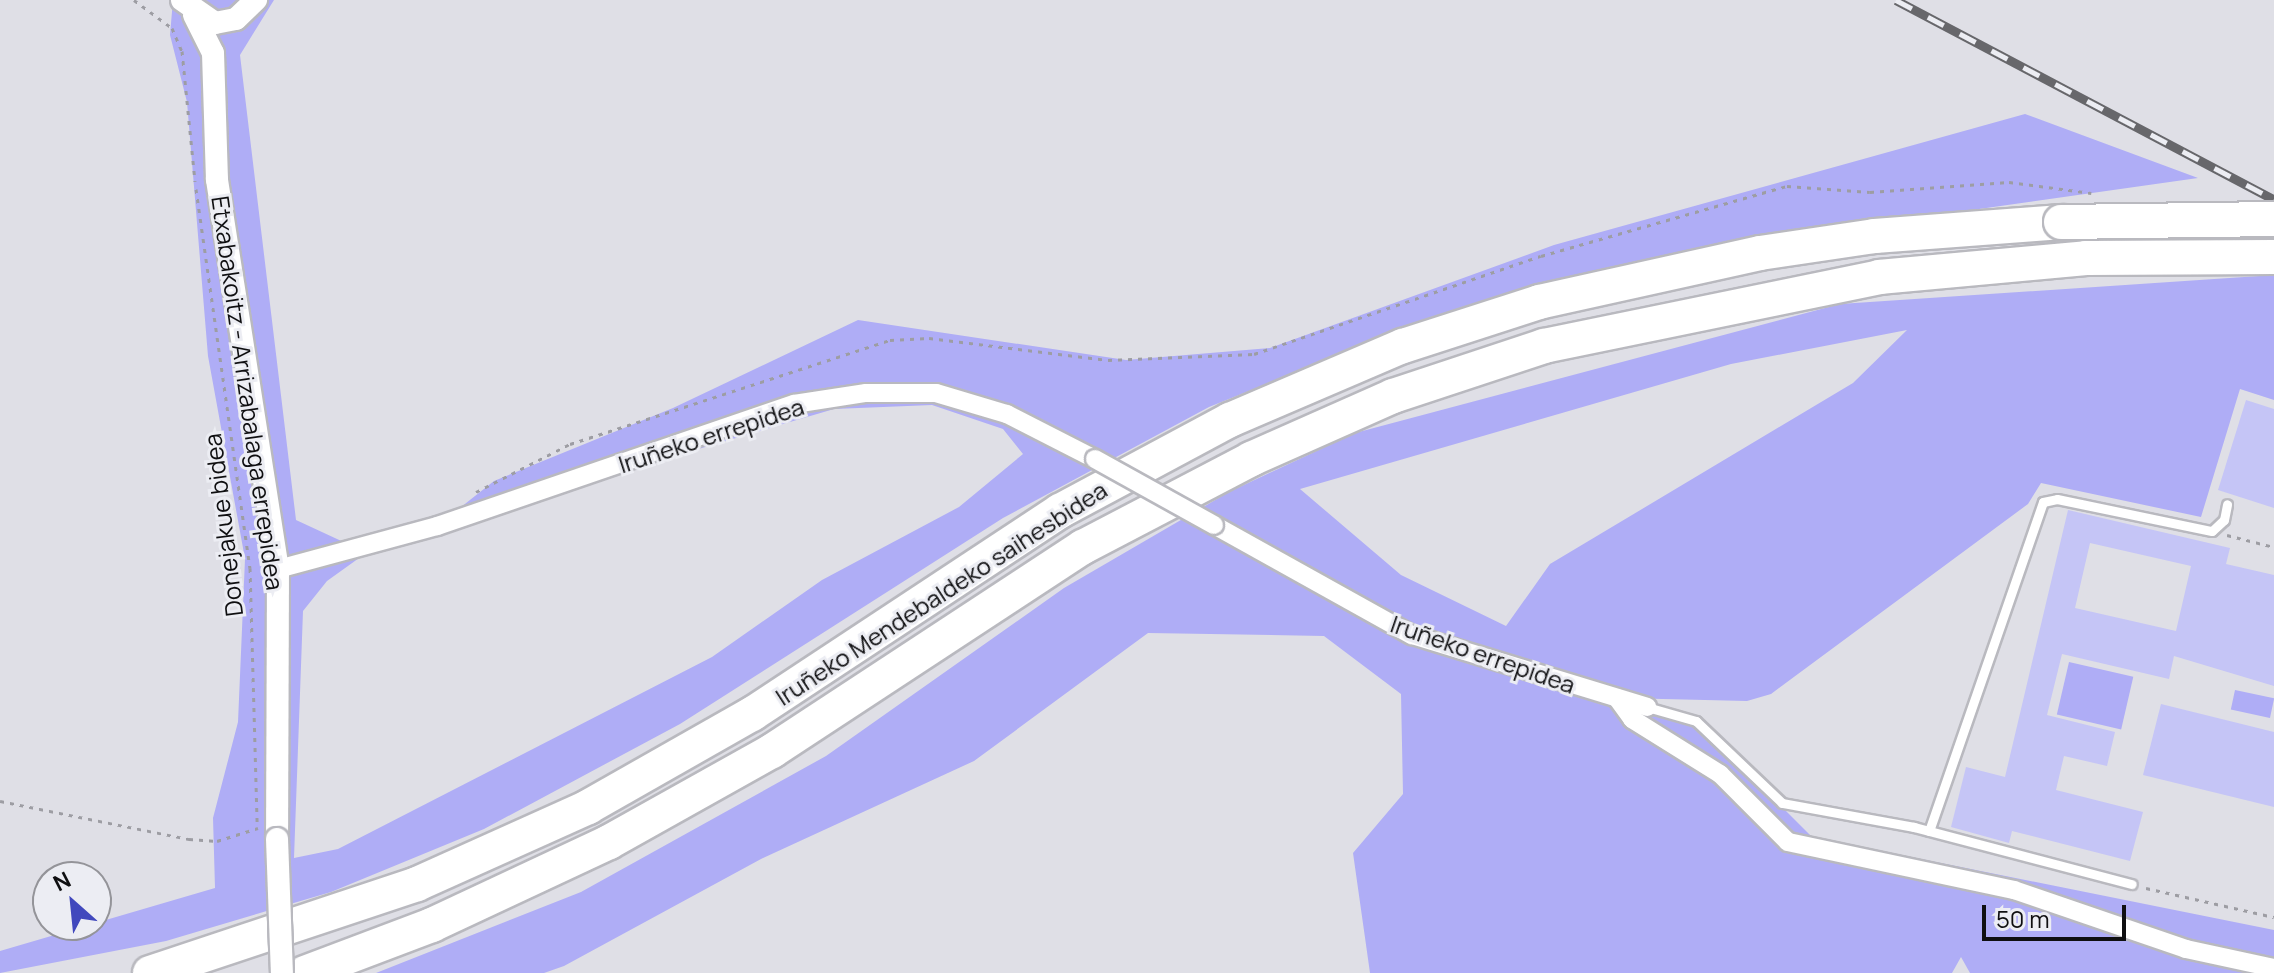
<!DOCTYPE html>
<meta charset="utf-8">
<style>
body{margin:0}
#map{position:relative;width:2274px;height:973px;overflow:hidden;background:#dfdfe6;font-family:Manrope,sans-serif}
div>[style]{position:absolute}
.green>*{inset:0;background:#afadf6;transform-origin:0 0}
.building>*{inset:0;background:#c5c5f6}
.path>*{height:3px;margin-top:-1.5px;transform-origin:0;background:repeating-linear-gradient(90deg,#9d9da3 0 4px,transparent 0 10px)}
.roads{filter:drop-shadow(2px 0 #b9b9bf) drop-shadow(-2px 0 #b9b9bf) drop-shadow(0 2px #b9b9bf) drop-shadow(0 -2px #b9b9bf)}
.service>*{height:9px;margin:-4.5px;padding:0 4.5px;transform-origin:4.5px;border-radius:4.5px;background:#fff}
.minor>*{height:18px;margin:-9px;padding:0 9px;transform-origin:9px;border-radius:9px;background:#fff}
.tertiary>*{height:22px;margin:-11px;padding:0 11px;transform-origin:11px;border-radius:11px;background:#fff}
.motorway>*{height:34px;margin:-17px;padding:0 17px;transform-origin:17px;border-radius:17px;background:#fff}
.rail>*{height:9px;margin-top:-4.5px;transform-origin:0;background:repeating-linear-gradient(90deg,#ecedf3 0 18px,#67676b 0 36px);box-sizing:border-box;border-block:2px solid #67676b}
.bridges{filter:drop-shadow(2px 0 #b9b9bf) drop-shadow(-2px 0 #b9b9bf) drop-shadow(0 2px #b9b9bf) drop-shadow(0 -2px #b9b9bf)}
.minor-bridge>*{height:18px;margin:-9px;padding:0 9px;transform-origin:9px;border-radius:9px;background:#fff}
.tertiary-bridge>*{height:22px;margin:-11px;padding:0 11px;transform-origin:11px;border-radius:11px;background:#fff}
.motorway-bridge>*{height:34px;margin:-17px;padding:0 17px;transform-origin:17px;border-radius:17px;background:#fff}
span{translate:-50% -50%;white-space:nowrap;text-align:center;line-height:1.15;-webkit-text-stroke:6px #ecedf3;paint-order:stroke}
.street-label{font-size:24px;color:#0f0f11}
.north{position:absolute;left:32px;top:861px;width:80px;height:80px;box-sizing:border-box;background:#ecedf3;border:2px solid #949499;border-radius:50%;rotate:333deg;font-size:22px;font-weight:700;line-height:32px;text-align:center;color:#0f0f11}
.north::after{content:'';display:block;margin:auto;width:28px;height:36px;background:#4148bd;clip-path:polygon(50% 0,100% 100%,50% 72%,0 100%)}
.scale{position:absolute;left:1982px;top:905px;width:144px;height:36px;box-sizing:border-box;border:4px solid #0f0f11;border-top:0;padding-left:10px;font-size:24px;line-height:28px;white-space:nowrap;color:#0f0f11;-webkit-text-stroke:6px #ecedf3;paint-order:stroke}
</style>
<div id="map">
<div class="green">
<i style="clip-path:polygon(173px 0,274px 0,240px 55px,296px 520px,350px 545px,394px 533px,327px 581px,303px 611px,294px 858px,338px 849px,712px 657px,822px 580px,959px 507px,1023px 454px,1003px 429px,932px 405px,834px 409px,437px 526px,494px 481px,673px 408px,858px 320px,1126px 360px,1270px 348px,1554px 245px,2025px 114px,2198px 178px,1718px 246px,1431px 318px,1209px 407px,1003px 518px,680px 724px,484px 829px,331px 892px,166px 941px,0 973px,0 951px,215px 888px,213px 818px,238px 722px,245px 559px,208px 356px,187px 102px,170px 35px)"></i>
<i style="clip-path:polygon(evenodd,2274px 275px,2274px 400px,2240px 389px,2201px 517px,2041px 483px,2028px 504px,1771px 694px,1747px 701px,1621px 698px,1696px 721px,1812px 837px,2274px 930px,2274px 973px,1970px 973px,1961px 957px,1952px 973px,1370px 973px,1353px 853px,1403px 794px,1401px 694px,1324px 636px,1148px 633px,974px 761px,761px 859px,564px 966px,544px 973px,376px 973px,581px 892px,826px 756px,1064px 588px,1229px 492px,1355px 433px,1840px 304px,2274px 275px,1907px 330px,1853px 383px,1550px 564px,1506px 626px,1401px 575px,1300px 489px,1731px 364px,1907px 330px)"></i>
<i style="left:2069px;top:662px;width:66px;height:54px;rotate:13deg"></i>
<i style="left:2235px;top:690px;width:40px;height:20px;rotate:12deg"></i>
</div>
<div class="building">
<i style="clip-path:polygon(2246px 400px,2274px 409px,2274px 508px,2218px 490px)"></i>
<i style="clip-path:polygon(evenodd,2068px 510px,2230px 548px,2226px 564px,2274px 575px,2274px 686px,2174px 656px,2169px 679px,2062px 654px,2047px 715px,2115px 732px,2107px 766px,2064px 756px,2056px 790px,2143px 812px,2130px 861px,2012px 831px,2009px 843px,1951px 827px,1966px 767px,2005px 777px,2068px 510px,2090px 543px,2191px 566px,2176px 631px,2075px 608px,2090px 543px)"></i>
<i style="clip-path:polygon(2161px 704px,2274px 732px,2274px 807px,2143px 775px)"></i>
</div>
<div class="path">
<i style="left:134px;top:0;width:47px;rotate:36.4deg"></i>
<i style="left:172px;top:28px;width:25px;rotate:67deg"></i>
<i style="left:182px;top:51px;width:131px;rotate:84.3deg"></i>
<i style="left:196px;top:189px;width:383px;rotate:81.9deg"></i>
<i style="left:250px;top:568px;width:255px;rotate:88.4deg"></i>
<i style="left:476px;top:492px;width:106px;rotate:-27.1deg"></i>
<i style="left:570px;top:444px;width:336px;rotate:-18deg"></i>
<i style="left:890px;top:340px;width:39px;rotate:-3deg"></i>
<i style="left:929px;top:338px;width:180px;rotate:7deg"></i>
<i style="left:1108px;top:360px;width:146px;rotate:-2.4deg"></i>
<i style="left:1254px;top:354px;width:303px;rotate:-18.9deg"></i>
<i style="left:1541px;top:256px;width:256px;rotate:-15.9deg"></i>
<i style="left:1787px;top:186px;width:83px;rotate:4.1deg"></i>
<i style="left:1870px;top:192px;width:139px;rotate:-4.1deg"></i>
<i style="left:2009px;top:182px;width:83px;rotate:7.6deg"></i>
<i style="left:2227px;top:535px;width:49px;rotate:14.3deg"></i>
<i style="left:0;top:801px;width:193px;rotate:11.4deg"></i>
<i style="left:189px;top:839px;width:28px;rotate:4deg"></i>
<i style="left:217px;top:841px;width:43px;rotate:-17.6deg"></i>
<i style="left:2146px;top:888px;width:131px;rotate:12.8deg"></i>
</div>
<div class="roads">
<div class="service">
<i style="left:1647px;top:707px;width:51px;rotate:15.9deg"></i>
<i style="left:1696px;top:721px;width:119px;rotate:43.6deg"></i>
<i style="left:1782px;top:803px;width:134px;rotate:10.3deg"></i>
<i style="left:1914px;top:827px;width:225px;rotate:14.7deg"></i>
<i style="left:1929px;top:831px;width:348px;rotate:-70.9deg"></i>
<i style="left:2043px;top:502px;width:14px;rotate:-12deg"></i>
<i style="left:2057px;top:499px;width:158px;rotate:11.7deg"></i>
<i style="left:2212px;top:531px;width:16px;rotate:-43deg"></i>
<i style="left:2224px;top:520px;width:16px;rotate:-79deg"></i>
</div>
<div class="minor">
<i style="left:1214px;top:525px;width:227px;rotate:29.1deg"></i>
<i style="left:1412px;top:635px;width:246px;rotate:17deg"></i>
<i style="left:278px;top:569px;width:165px;rotate:-15.1deg"></i>
<i style="left:437px;top:526px;width:377px;rotate:-18.9deg"></i>
<i style="left:794px;top:404px;width:73px;rotate:-8.7deg"></i>
<i style="left:866px;top:393px;width:70px"></i>
<i style="left:936px;top:393px;width:74px;rotate:16.5deg"></i>
<i style="left:1007px;top:414px;width:99px;rotate:27.1deg"></i>
<i style="left:1617px;top:698px;width:26px;rotate:54deg"></i>
<i style="left:1632px;top:719px;width:104px;rotate:32deg"></i>
<i style="left:1720px;top:774px;width:96px;rotate:45deg"></i>
<i style="left:1788px;top:842px;width:231px;rotate:12deg"></i>
<i style="left:2014px;top:890px;width:182px;rotate:18.9deg"></i>
<i style="left:2186px;top:949px;width:90px;rotate:12.2deg"></i>
</div>
<div class="tertiary">
<i style="left:182px;top:0;width:40px;rotate:34.9deg"></i>
<i style="left:215px;top:23px;width:21px;rotate:-11deg"></i>
<i style="left:236px;top:19px;width:28px;rotate:-44deg"></i>
<i style="left:194px;top:15px;width:42px;rotate:63.4deg"></i>
<i style="left:213px;top:53px;width:127px;rotate:88.2deg"></i>
<i style="left:217px;top:180px;width:394px;rotate:81.1deg"></i>
<i style="left:278px;top:569px;width:270px;rotate:90.2deg"></i>
</div>
<div class="motorway">
<i style="left:150px;top:973px;width:281px;rotate:-18.4deg"></i>
<i style="left:417px;top:884px;width:188px;rotate:-24.2deg"></i>
<i style="left:588px;top:807px;width:189px;rotate:-29.6deg"></i>
<i style="left:752px;top:714px;width:369px;rotate:-33.4deg"></i>
<i style="left:1060px;top:511px;width:193px;rotate:-28.2deg"></i>
<i style="left:1230px;top:420px;width:188px;rotate:-23.2deg"></i>
<i style="left:1403px;top:346px;width:143px;rotate:-17.9deg"></i>
<i style="left:1539px;top:302px;width:226px;rotate:-12.5deg"></i>
<i style="left:1760px;top:253px;width:116px;rotate:-8.4deg"></i>
<i style="left:1875px;top:236px;width:187px;rotate:-4.3deg"></i>
<i style="left:305px;top:973px;width:136px;rotate:-20.7deg"></i>
<i style="left:432px;top:925px;width:195px;rotate:-25.1deg"></i>
<i style="left:609px;top:842px;width:187px;rotate:-29.2deg"></i>
<i style="left:772px;top:751px;width:372px;rotate:-33.3deg"></i>
<i style="left:1083px;top:547px;width:190px;rotate:-27.6deg"></i>
<i style="left:1251px;top:459px;width:155px;rotate:-23.9deg"></i>
<i style="left:1393px;top:396px;width:159px;rotate:-18.3deg"></i>
<i style="left:1544px;top:346px;width:342px;rotate:-11.6deg"></i>
<i style="left:1879px;top:277px;width:208px;rotate:-5.2deg"></i>
<i style="left:2086px;top:258px;width:188px;rotate:-0.3deg"></i>
</div>
</div>
<div class="rail">
<i style="left:1896px;top:0;width:427px;rotate:27.8deg"></i>
</div>
<div class="bridges">
<div class="minor-bridge">
<i style="left:1095px;top:459px;width:136px;rotate:29deg"></i>
</div>
<div class="tertiary-bridge">
<i style="left:277px;top:839px;width:134px;rotate:87.9deg"></i>
</div>
<div class="motorway-bridge">
<i style="left:2061px;top:222px;width:213px;rotate:-0.8deg"></i>
</div>
</div>
<div class="street-label">
<span style="left:248px;top:393px;rotate:82deg">Etxabakoitz - Arrizabalaga errepidea</span>
<span style="left:711px;top:435px;rotate:-18deg">Iruñeko errepidea</span>
<span style="left:223px;top:525px;rotate:-97deg">Donejakue bidea</span>
<span style="left:941px;top:593px;rotate:-33deg">Iruñeko Mendebaldeko saihesbidea</span>
<span style="left:1483px;top:654px;rotate:19deg">Iruñeko errepidea</span>
</div>
<div class="north">N</div>
<div class="scale">50 m</div>
</div>
